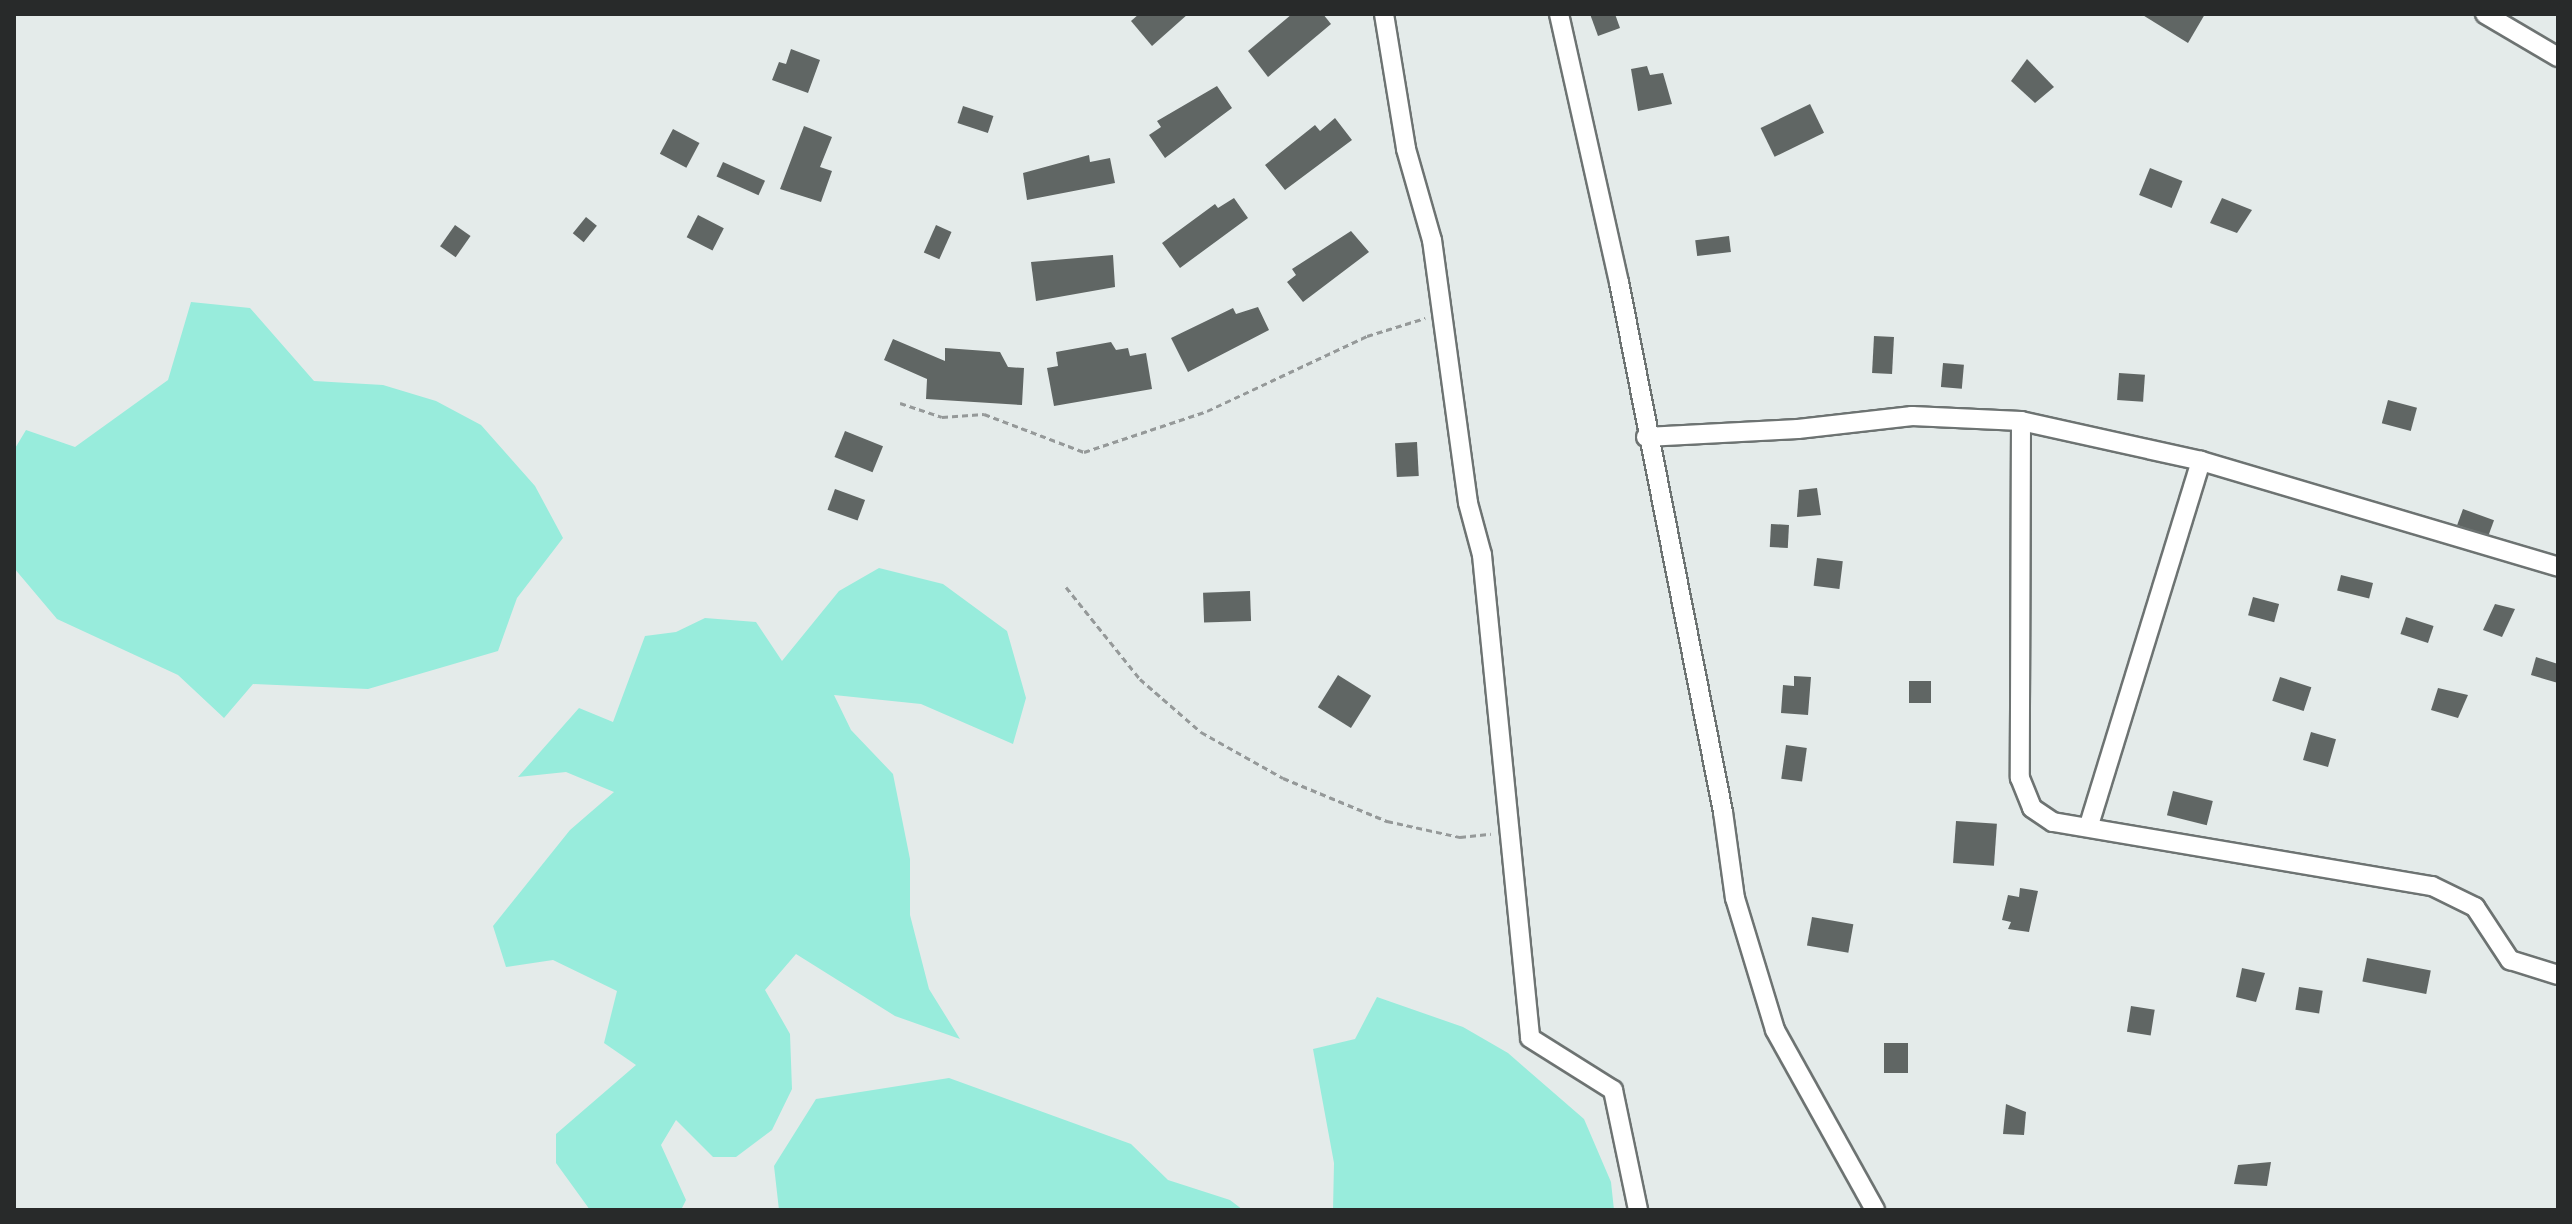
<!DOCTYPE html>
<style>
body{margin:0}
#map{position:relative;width:2572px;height:1224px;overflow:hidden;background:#e4ebea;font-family:"Noto Sans",sans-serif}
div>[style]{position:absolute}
.green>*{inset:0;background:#98ecdc}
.building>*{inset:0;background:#606664;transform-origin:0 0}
.path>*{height:3px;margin-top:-1.5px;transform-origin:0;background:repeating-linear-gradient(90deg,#959999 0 6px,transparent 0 10px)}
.roads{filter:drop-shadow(2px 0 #6d7372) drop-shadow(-2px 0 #6d7372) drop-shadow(0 2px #6d7372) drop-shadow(0 -2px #6d7372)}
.street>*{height:18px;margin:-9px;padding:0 9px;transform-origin:9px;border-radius:9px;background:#fff}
span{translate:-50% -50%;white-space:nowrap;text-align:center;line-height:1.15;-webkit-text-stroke:8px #f1f8f7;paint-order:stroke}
.frame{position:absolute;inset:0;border:16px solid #282a2a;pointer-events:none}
</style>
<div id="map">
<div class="green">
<i style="clip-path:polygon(191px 302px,250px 308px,314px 381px,383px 385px,436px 401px,481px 425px,535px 486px,563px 538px,517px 598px,498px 651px,368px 689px,253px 684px,224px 718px,178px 675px,57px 619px,14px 568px,14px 450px,26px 430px,75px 447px,168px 380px)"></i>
<i style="clip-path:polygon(879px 568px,943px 584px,1007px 631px,1026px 698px,1013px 744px,921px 704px,834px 695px,851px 730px,893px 774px,910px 859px,910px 915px,929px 989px,960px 1039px,895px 1016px,796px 954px,765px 990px,790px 1034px,792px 1089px,772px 1130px,736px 1157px,713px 1157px,676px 1120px,661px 1145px,686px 1200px,681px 1210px,590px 1210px,556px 1163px,556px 1134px,636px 1065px,604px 1043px,617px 991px,553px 960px,506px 967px,493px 926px,570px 830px,614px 792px,566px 772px,518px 777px,579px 708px,613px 722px,645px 636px,676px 632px,705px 618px,756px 622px,782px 661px,839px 591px)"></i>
<i style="clip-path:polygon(1377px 997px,1463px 1027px,1508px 1053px,1584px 1119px,1611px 1182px,1614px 1210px,1333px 1210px,1334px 1163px,1313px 1049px,1355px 1039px)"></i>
<i style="clip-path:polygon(949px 1078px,1131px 1144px,1168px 1180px,1230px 1200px,1243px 1210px,779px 1210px,774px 1166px,816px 1099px)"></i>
</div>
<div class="building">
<i style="clip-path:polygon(1139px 14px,1188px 14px,1152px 46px,1131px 21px)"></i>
<i style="clip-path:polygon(1292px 14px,1323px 14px,1331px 24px,1268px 77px,1248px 51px)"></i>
<i style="clip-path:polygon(1590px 14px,1615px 14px,1620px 28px,1598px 36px)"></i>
<i style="clip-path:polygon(2141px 14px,2205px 14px,2188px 43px)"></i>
<i style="clip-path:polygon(791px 49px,820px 60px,808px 93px,772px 80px,779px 62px,786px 64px)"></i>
<i style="clip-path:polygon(2027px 59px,2054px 87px,2035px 103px,2011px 81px)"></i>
<i style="clip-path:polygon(1647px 66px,1650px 75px,1663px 73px,1672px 104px,1638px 111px,1631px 69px)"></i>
<i style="clip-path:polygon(1217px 86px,1232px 108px,1165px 158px,1149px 135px,1161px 127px,1157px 121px)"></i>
<i style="left:1810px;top:104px;width:32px;height:55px;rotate:64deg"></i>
<i style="left:963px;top:106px;width:32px;height:18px;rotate:18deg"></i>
<i style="clip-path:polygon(1335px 118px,1352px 140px,1285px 190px,1265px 165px,1315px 125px,1320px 131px)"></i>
<i style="clip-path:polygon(804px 126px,832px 137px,820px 167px,832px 171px,821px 202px,780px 189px)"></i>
<i style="left:673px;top:129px;width:30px;height:28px;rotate:28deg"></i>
<i style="clip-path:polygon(1089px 155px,1090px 162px,1110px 158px,1115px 183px,1027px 200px,1023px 173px)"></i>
<i style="left:723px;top:162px;width:46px;height:16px;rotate:24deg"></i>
<i style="left:2150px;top:168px;width:35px;height:29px;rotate:22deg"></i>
<i style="clip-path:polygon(1234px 198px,1248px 218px,1180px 268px,1162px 243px,1215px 204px,1218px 208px)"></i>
<i style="clip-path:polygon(2222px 198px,2252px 210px,2237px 233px,2210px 223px)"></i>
<i style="left:698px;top:215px;width:29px;height:25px;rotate:27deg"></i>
<i style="left:586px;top:217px;width:14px;height:21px;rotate:39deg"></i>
<i style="left:455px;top:225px;width:19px;height:26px;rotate:35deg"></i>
<i style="left:936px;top:225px;width:17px;height:30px;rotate:24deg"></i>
<i style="clip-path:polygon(1351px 231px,1369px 252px,1303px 302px,1287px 282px,1296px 275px,1292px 269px)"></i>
<i style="left:1729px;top:236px;width:16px;height:34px;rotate:83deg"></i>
<i style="clip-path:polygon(1113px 255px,1115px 287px,1036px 301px,1031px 262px)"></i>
<i style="clip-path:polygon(1258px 307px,1269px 330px,1188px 372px,1171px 338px,1233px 308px,1236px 314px)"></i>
<i style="left:1874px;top:336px;width:20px;height:37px;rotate:3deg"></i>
<i style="clip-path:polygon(893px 339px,945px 361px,945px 348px,1000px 352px,1008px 367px,1024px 368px,1022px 405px,926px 399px,927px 379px,884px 360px)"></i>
<i style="clip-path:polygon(1111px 342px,1116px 350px,1128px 348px,1130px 356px,1146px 353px,1152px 389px,1054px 406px,1047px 368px,1058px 366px,1056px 352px)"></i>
<i style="left:1943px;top:363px;width:21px;height:24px;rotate:5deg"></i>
<i style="left:2119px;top:373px;width:26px;height:27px;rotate:4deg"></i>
<i style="left:2388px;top:400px;width:30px;height:24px;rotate:15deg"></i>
<i style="left:845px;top:431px;width:41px;height:28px;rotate:22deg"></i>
<i style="left:1417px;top:442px;width:34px;height:22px;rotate:87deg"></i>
<i style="clip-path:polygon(1817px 488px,1821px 515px,1797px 517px,1799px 490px)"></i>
<i style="left:835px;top:489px;width:32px;height:22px;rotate:20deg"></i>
<i style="left:2463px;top:509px;width:33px;height:17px;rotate:20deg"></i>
<i style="left:1771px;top:524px;width:18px;height:23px;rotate:3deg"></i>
<i style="left:1817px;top:558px;width:26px;height:28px;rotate:7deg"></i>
<i style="left:2341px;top:575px;width:33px;height:16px;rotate:14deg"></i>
<i style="left:1250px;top:591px;width:30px;height:47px;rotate:88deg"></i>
<i style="left:2253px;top:597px;width:27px;height:19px;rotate:15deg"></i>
<i style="clip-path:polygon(2495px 604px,2515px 609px,2502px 637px,2483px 630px)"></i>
<i style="left:2406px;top:617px;width:29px;height:18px;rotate:18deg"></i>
<i style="clip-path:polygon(2536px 657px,2558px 664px,2558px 683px,2531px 675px)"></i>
<i style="left:1338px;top:675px;width:39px;height:38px;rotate:32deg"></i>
<i style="clip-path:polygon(1794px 676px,1811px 677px,1808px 715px,1781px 713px,1783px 685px,1794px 686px)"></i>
<i style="left:2280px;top:677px;width:33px;height:25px;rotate:18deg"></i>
<i style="left:1909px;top:681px;width:22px;height:22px"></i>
<i style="clip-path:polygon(2438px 688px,2468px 695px,2458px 718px,2431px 710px)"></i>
<i style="left:2311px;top:732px;width:26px;height:29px;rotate:16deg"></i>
<i style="left:1786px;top:745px;width:21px;height:34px;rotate:8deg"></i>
<i style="left:2173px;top:791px;width:41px;height:25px;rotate:14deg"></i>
<i style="left:1956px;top:821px;width:41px;height:42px;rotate:4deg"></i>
<i style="clip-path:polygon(2020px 888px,2038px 891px,2029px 932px,2008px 929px,2011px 922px,2002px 920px,2008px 895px,2019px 897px)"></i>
<i style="left:1812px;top:917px;width:42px;height:29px;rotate:10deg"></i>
<i style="left:2367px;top:958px;width:65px;height:24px;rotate:11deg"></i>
<i style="clip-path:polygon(2242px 968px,2265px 973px,2256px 1002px,2236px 997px)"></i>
<i style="left:2299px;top:987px;width:24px;height:23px;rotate:9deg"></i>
<i style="left:2131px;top:1006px;width:24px;height:26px;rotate:9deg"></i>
<i style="left:1884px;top:1043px;width:24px;height:30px"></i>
<i style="clip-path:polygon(2006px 1104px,2026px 1112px,2024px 1135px,2003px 1134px)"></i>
<i style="clip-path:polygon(2271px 1162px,2267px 1186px,2234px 1184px,2238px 1165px)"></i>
</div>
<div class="path">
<i style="left:900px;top:403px;width:44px;rotate:18.4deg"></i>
<i style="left:942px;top:417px;width:42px;rotate:-4.1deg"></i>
<i style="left:984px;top:414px;width:107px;rotate:20.8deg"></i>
<i style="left:1084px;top:452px;width:130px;rotate:-18.4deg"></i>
<i style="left:1207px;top:411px;width:177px;rotate:-25.1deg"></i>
<i style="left:1367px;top:336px;width:61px;rotate:-17.2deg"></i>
<i style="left:1066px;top:587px;width:118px;rotate:51.2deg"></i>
<i style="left:1140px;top:679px;width:81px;rotate:41deg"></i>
<i style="left:1201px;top:732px;width:94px;rotate:29.3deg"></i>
<i style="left:1283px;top:778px;width:113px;rotate:22.5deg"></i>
<i style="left:1387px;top:821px;width:75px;rotate:12.4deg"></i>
<i style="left:1460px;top:837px;width:31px;rotate:-6deg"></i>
</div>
<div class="roads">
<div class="street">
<i style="left:1384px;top:14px;width:137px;rotate:80.7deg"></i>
<i style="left:1406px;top:149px;width:95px;rotate:74.1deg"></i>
<i style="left:1432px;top:240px;width:265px;rotate:82.2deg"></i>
<i style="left:1468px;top:503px;width:54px;rotate:74.9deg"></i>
<i style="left:1482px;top:555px;width:485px;rotate:84.3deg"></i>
<i style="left:1530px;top:1038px;width:98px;rotate:32.1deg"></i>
<i style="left:1613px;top:1090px;width:123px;rotate:78.2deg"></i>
<i style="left:1559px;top:14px;width:275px;rotate:77.4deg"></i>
<i style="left:1619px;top:282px;width:540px;rotate:78.9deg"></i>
<i style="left:1723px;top:812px;width:87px;rotate:82.1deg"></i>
<i style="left:1735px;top:898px;width:138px;rotate:73.1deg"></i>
<i style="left:1775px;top:1030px;width:206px;rotate:60.9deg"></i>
<i style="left:2485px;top:14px;width:85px;rotate:30.5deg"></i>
<i style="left:2021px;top:421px;width:357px;rotate:90.2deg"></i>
<i style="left:2020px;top:778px;width:32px;rotate:68deg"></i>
<i style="left:2032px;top:808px;width:25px;rotate:34deg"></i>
<i style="left:2053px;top:822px;width:384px;rotate:9.6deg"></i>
<i style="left:2432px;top:886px;width:48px;rotate:26deg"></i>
<i style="left:2475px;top:907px;width:64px;rotate:56.6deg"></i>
<i style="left:2510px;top:960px;width:50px;rotate:17.4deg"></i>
<i style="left:1646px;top:437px;width:152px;rotate:-3deg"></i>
<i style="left:1798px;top:429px;width:115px;rotate:-6.5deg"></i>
<i style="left:1912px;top:416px;width:109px;rotate:2.6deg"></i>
<i style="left:2021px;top:421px;width:184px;rotate:12.5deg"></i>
<i style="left:2201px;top:461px;width:372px;rotate:16.5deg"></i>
<i style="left:2089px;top:825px;width:381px;rotate:-72.9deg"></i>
</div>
</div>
<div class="frame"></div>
</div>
